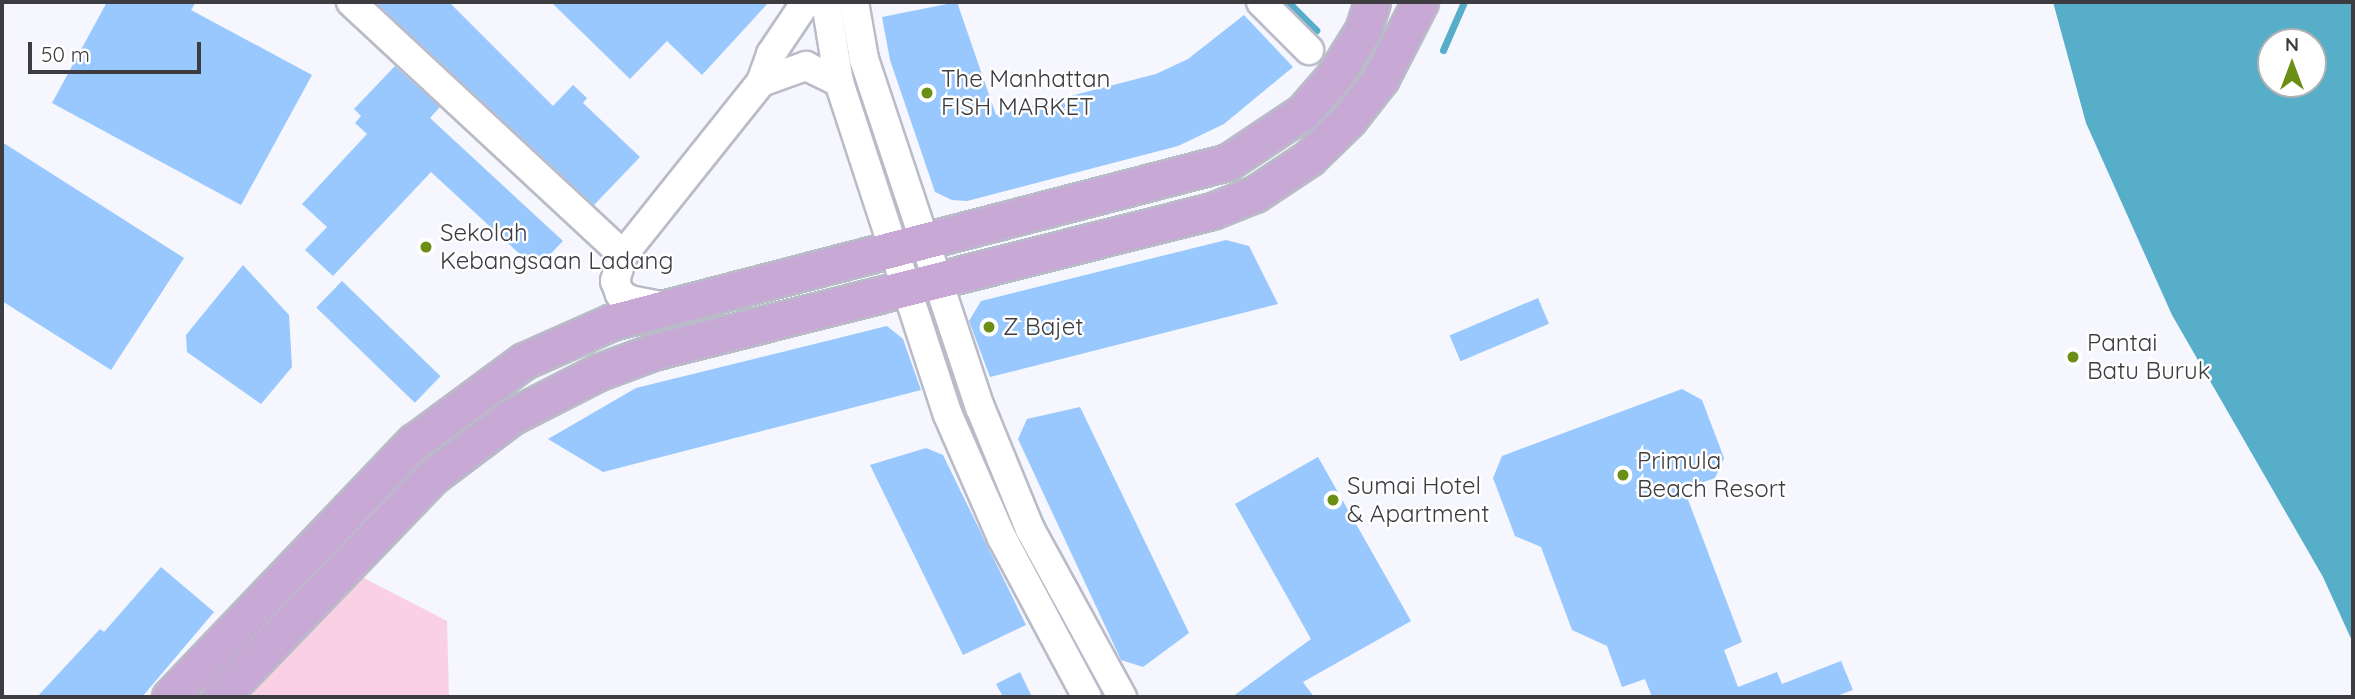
<!DOCTYPE html>
<style>
body{margin:0}
#map{position:relative;width:2355px;height:699px;overflow:hidden;background:#f5f6fe;font-family:Quicksand,sans-serif}
div>[style]{position:absolute}
.green>*{inset:0;background:#fad0e5}
.water>*{inset:0;background:#57aec9}
.stream>*{height:7px;margin:-3.5px;padding:0 3.5px;transform-origin:3.5px;border-radius:3.5px;background:#57aec9}
.building>*{inset:0;background:#98c8fe;transform-origin:0 0}
.roads{filter:drop-shadow(2px 0 #babbc8) drop-shadow(-2px 0 #babbc8) drop-shadow(0 2px #babbc8) drop-shadow(0 -2px #babbc8)}
.minor>*{height:28px;margin:-14px;padding:0 14px;transform-origin:14px;border-radius:14px;background:#fff}
.major>*{height:35px;margin:-17.5px;padding:0 17.5px;transform-origin:17.5px;border-radius:17.5px;background:#c8a9d5}
.dots>*{width:19px;height:19px;translate:-50% -50%;box-sizing:border-box;border:4px solid #fff;border-radius:50%}
span{translate:-50% -50%;white-space:nowrap;text-align:center;line-height:1.15;-webkit-text-stroke:5px #fff;paint-order:stroke}
.poi-label{font-size:24px;color:#3c3c41}
.left{translate:0 -50%;text-align:left}
.frame{position:absolute;inset:0;border:4px solid #3c3c41;pointer-events:none}
.north{position:absolute;left:2257px;top:28px;width:70px;height:70px;box-sizing:border-box;background:#fff;border:2px solid #b1b1b3;border-radius:50%;rotate:0deg;font-size:19px;font-weight:700;line-height:28px;text-align:center;color:#3c3c41}
.north::after{content:'';display:block;margin:auto;width:24px;height:32px;background:#6b8e15;clip-path:polygon(50% 0,100% 100%,50% 72%,0 100%)}
.scale{position:absolute;left:28px;top:42px;width:173px;height:32px;box-sizing:border-box;border:4px solid #3c3c41;border-top:0;padding-left:9px;font-size:21px;line-height:24px;white-space:nowrap;color:#3c3c41;-webkit-text-stroke:5px #fff;paint-order:stroke}
</style>
<div id="map">
<div class="green">
<i style="clip-path:polygon(362px 577px,447px 621px,449px 697px,249px 697px)"></i>
</div>
<div class="water">
<i style="clip-path:polygon(evenodd,2053px 2px,2353px 2px,2353px 643px,2323px 577px,2172px 315px,2086px 123px,2053px 2px,2271px 42px,2313px 42px,2313px 84px,2271px 84px,2271px 42px)"></i>
</div>
<div class="stream">
<i style="left:1288px;top:2px;width:40px;rotate:45deg"></i>
<i style="left:1443px;top:50px;width:52px;rotate:-66.4deg"></i>
</div>
<div class="building">
<i style="clip-path:polygon(107px 2px,196px 2px,191px 10px,312px 75px,241px 205px,52px 103px)"></i>
<i style="clip-path:polygon(375px 2px,449px 2px,553px 106px,573px 85px,587px 98px,583px 103px,640px 157px,594px 205px)"></i>
<i style="clip-path:polygon(551px 2px,769px 2px,702px 75px,667px 41px,630px 79px)"></i>
<i style="clip-path:polygon(957px 2px,996px 115px,1156px 74px,1188px 59px,1244px 15px,1293px 67px,1224px 124px,1178px 146px,967px 201px,952px 200px,935px 192px,890px 60px,882px 17px)"></i>
<i style="clip-path:polygon(395px 66px,440px 107px,430px 118px,563px 241px,536px 269px,431px 172px,333px 276px,305px 250px,327px 227px,302px 204px,367px 134px,355px 123px,361px 116px,354px 109px)"></i>
<i style="clip-path:polygon(2px 142px,184px 258px,111px 370px,2px 301px)"></i>
<i style="clip-path:polygon(1226px 240px,1249px 246px,1278px 304px,990px 377px,969px 321px,981px 301px)"></i>
<i style="clip-path:polygon(243px 265px,289px 315px,292px 367px,261px 404px,187px 352px,186px 335px)"></i>
<i style="left:342px;top:281px;width:137px;height:37px;rotate:44deg"></i>
<i style="left:1538px;top:298px;width:28px;height:96px;rotate:67deg"></i>
<i style="clip-path:polygon(887px 326px,903px 339px,921px 390px,603px 472px,548px 439px,636px 388px)"></i>
<i style="clip-path:polygon(1682px 389px,1702px 400px,1724px 458px,1715px 478px,1684px 489px,1742px 642px,1724px 650px,1738px 687px,1777px 672px,1782px 684px,1841px 661px,1853px 690px,1834px 697px,1652px 697px,1645px 679px,1622px 687px,1607px 646px,1572px 630px,1541px 547px,1515px 536px,1493px 478px,1502px 456px)"></i>
<i style="clip-path:polygon(1080px 407px,1189px 633px,1143px 667px,1121px 660px,1018px 439px,1027px 419px)"></i>
<i style="clip-path:polygon(926px 448px,943px 455px,1026px 625px,963px 655px,870px 465px)"></i>
<i style="clip-path:polygon(1318px 457px,1411px 621px,1303px 682px,1314px 697px,1232px 697px,1311px 639px,1235px 504px)"></i>
<i style="clip-path:polygon(161px 567px,214px 612px,142px 697px,37px 697px,100px 629px,104px 632px)"></i>
<i style="clip-path:polygon(1020px 672px,1032px 697px,1003px 697px,996px 684px)"></i>
</div>
<div class="roads">
<div class="minor">
<i style="left:351px;top:2px;width:371px;rotate:42.9deg"></i>
<i style="left:826px;top:2px;width:81px;rotate:80.8deg"></i>
<i style="left:839px;top:82px;width:350px;rotate:71.9deg"></i>
<i style="left:948px;top:415px;width:134px;rotate:66.3deg"></i>
<i style="left:1002px;top:538px;width:180px;rotate:61.9deg"></i>
<i style="left:854px;top:2px;width:58px;rotate:80deg"></i>
<i style="left:864px;top:59px;width:367px;rotate:71.6deg"></i>
<i style="left:980px;top:407px;width:132px;rotate:67.7deg"></i>
<i style="left:1030px;top:529px;width:192px;rotate:61.3deg"></i>
<i style="left:1261px;top:2px;width:68px;rotate:45deg"></i>
<i style="left:761px;top:82px;width:48px;rotate:-19.6deg"></i>
<i style="left:806px;top:66px;width:37px;rotate:26deg"></i>
<i style="left:666px;top:307px;width:37px;rotate:-169deg"></i>
<i style="left:630px;top:300px;width:12px;rotate:-149deg"></i>
<i style="left:620px;top:294px;width:14px;rotate:-111deg"></i>
<i style="left:615px;top:281px;width:27px;rotate:-73deg"></i>
<i style="left:623px;top:255px;width:221px;rotate:-51.4deg"></i>
<i style="left:761px;top:82px;width:30px;rotate:-70deg"></i>
<i style="left:771px;top:54px;width:63px;rotate:-56.1deg"></i>
</div>
<div class="major">
<i style="left:170px;top:697px;width:353px;rotate:-46.3deg"></i>
<i style="left:414px;top:442px;width:137px;rotate:-36.4deg"></i>
<i style="left:524px;top:361px;width:96px;rotate:-23.9deg"></i>
<i style="left:612px;top:322px;width:636px;rotate:-14.56deg"></i>
<i style="left:1228px;top:162px;width:90px;rotate:-33.7deg"></i>
<i style="left:1303px;top:112px;width:49px;rotate:-49.1deg"></i>
<i style="left:1335px;top:75px;width:53px;rotate:-58.1deg"></i>
<i style="left:1363px;top:30px;width:29px;rotate:-72deg"></i>
<i style="left:220px;top:697px;width:308px;rotate:-46.1deg"></i>
<i style="left:434px;top:475px;width:96px;rotate:-37deg"></i>
<i style="left:511px;top:417px;width:99px;rotate:-27.1deg"></i>
<i style="left:599px;top:372px;width:58px;rotate:-20.3deg"></i>
<i style="left:653px;top:352px;width:577px;rotate:-14.16deg"></i>
<i style="left:1212px;top:211px;width:46px;rotate:-21.6deg"></i>
<i style="left:1255px;top:194px;width:65px;rotate:-33.7deg"></i>
<i style="left:1309px;top:158px;width:56px;rotate:-44.3deg"></i>
<i style="left:1349px;top:119px;width:52px;rotate:-52deg"></i>
<i style="left:1381px;top:78px;width:85px;rotate:-62.8deg"></i>
</div>
</div>
<div class="dots">
<i style="left:927px;top:93px;background:#6b8e15"></i>
<i style="left:426px;top:247px;background:#6b8e15"></i>
<i style="left:989px;top:327px;background:#6b8e15"></i>
<i style="left:2073px;top:357px;background:#6b8e15"></i>
<i style="left:1623px;top:475px;background:#6b8e15"></i>
<i style="left:1333px;top:500px;background:#6b8e15"></i>
</div>
<div class="poi-label">
<span class="left" style="left:941px;top:93px">The Manhattan<br>FISH MARKET</span>
<span class="left" style="left:440px;top:247px">Sekolah<br>Kebangsaan Ladang</span>
<span class="left" style="left:1003px;top:327px">Z Bajet</span>
<span class="left" style="left:2087px;top:357px">Pantai<br>Batu Buruk</span>
<span class="left" style="left:1637px;top:475px">Primula<br>Beach Resort</span>
<span class="left" style="left:1347px;top:500px">Sumai Hotel<br>&amp; Apartment</span>
</div>
<div class="frame"></div>
<div class="north">N</div>
<div class="scale">50 m</div>
</div>
